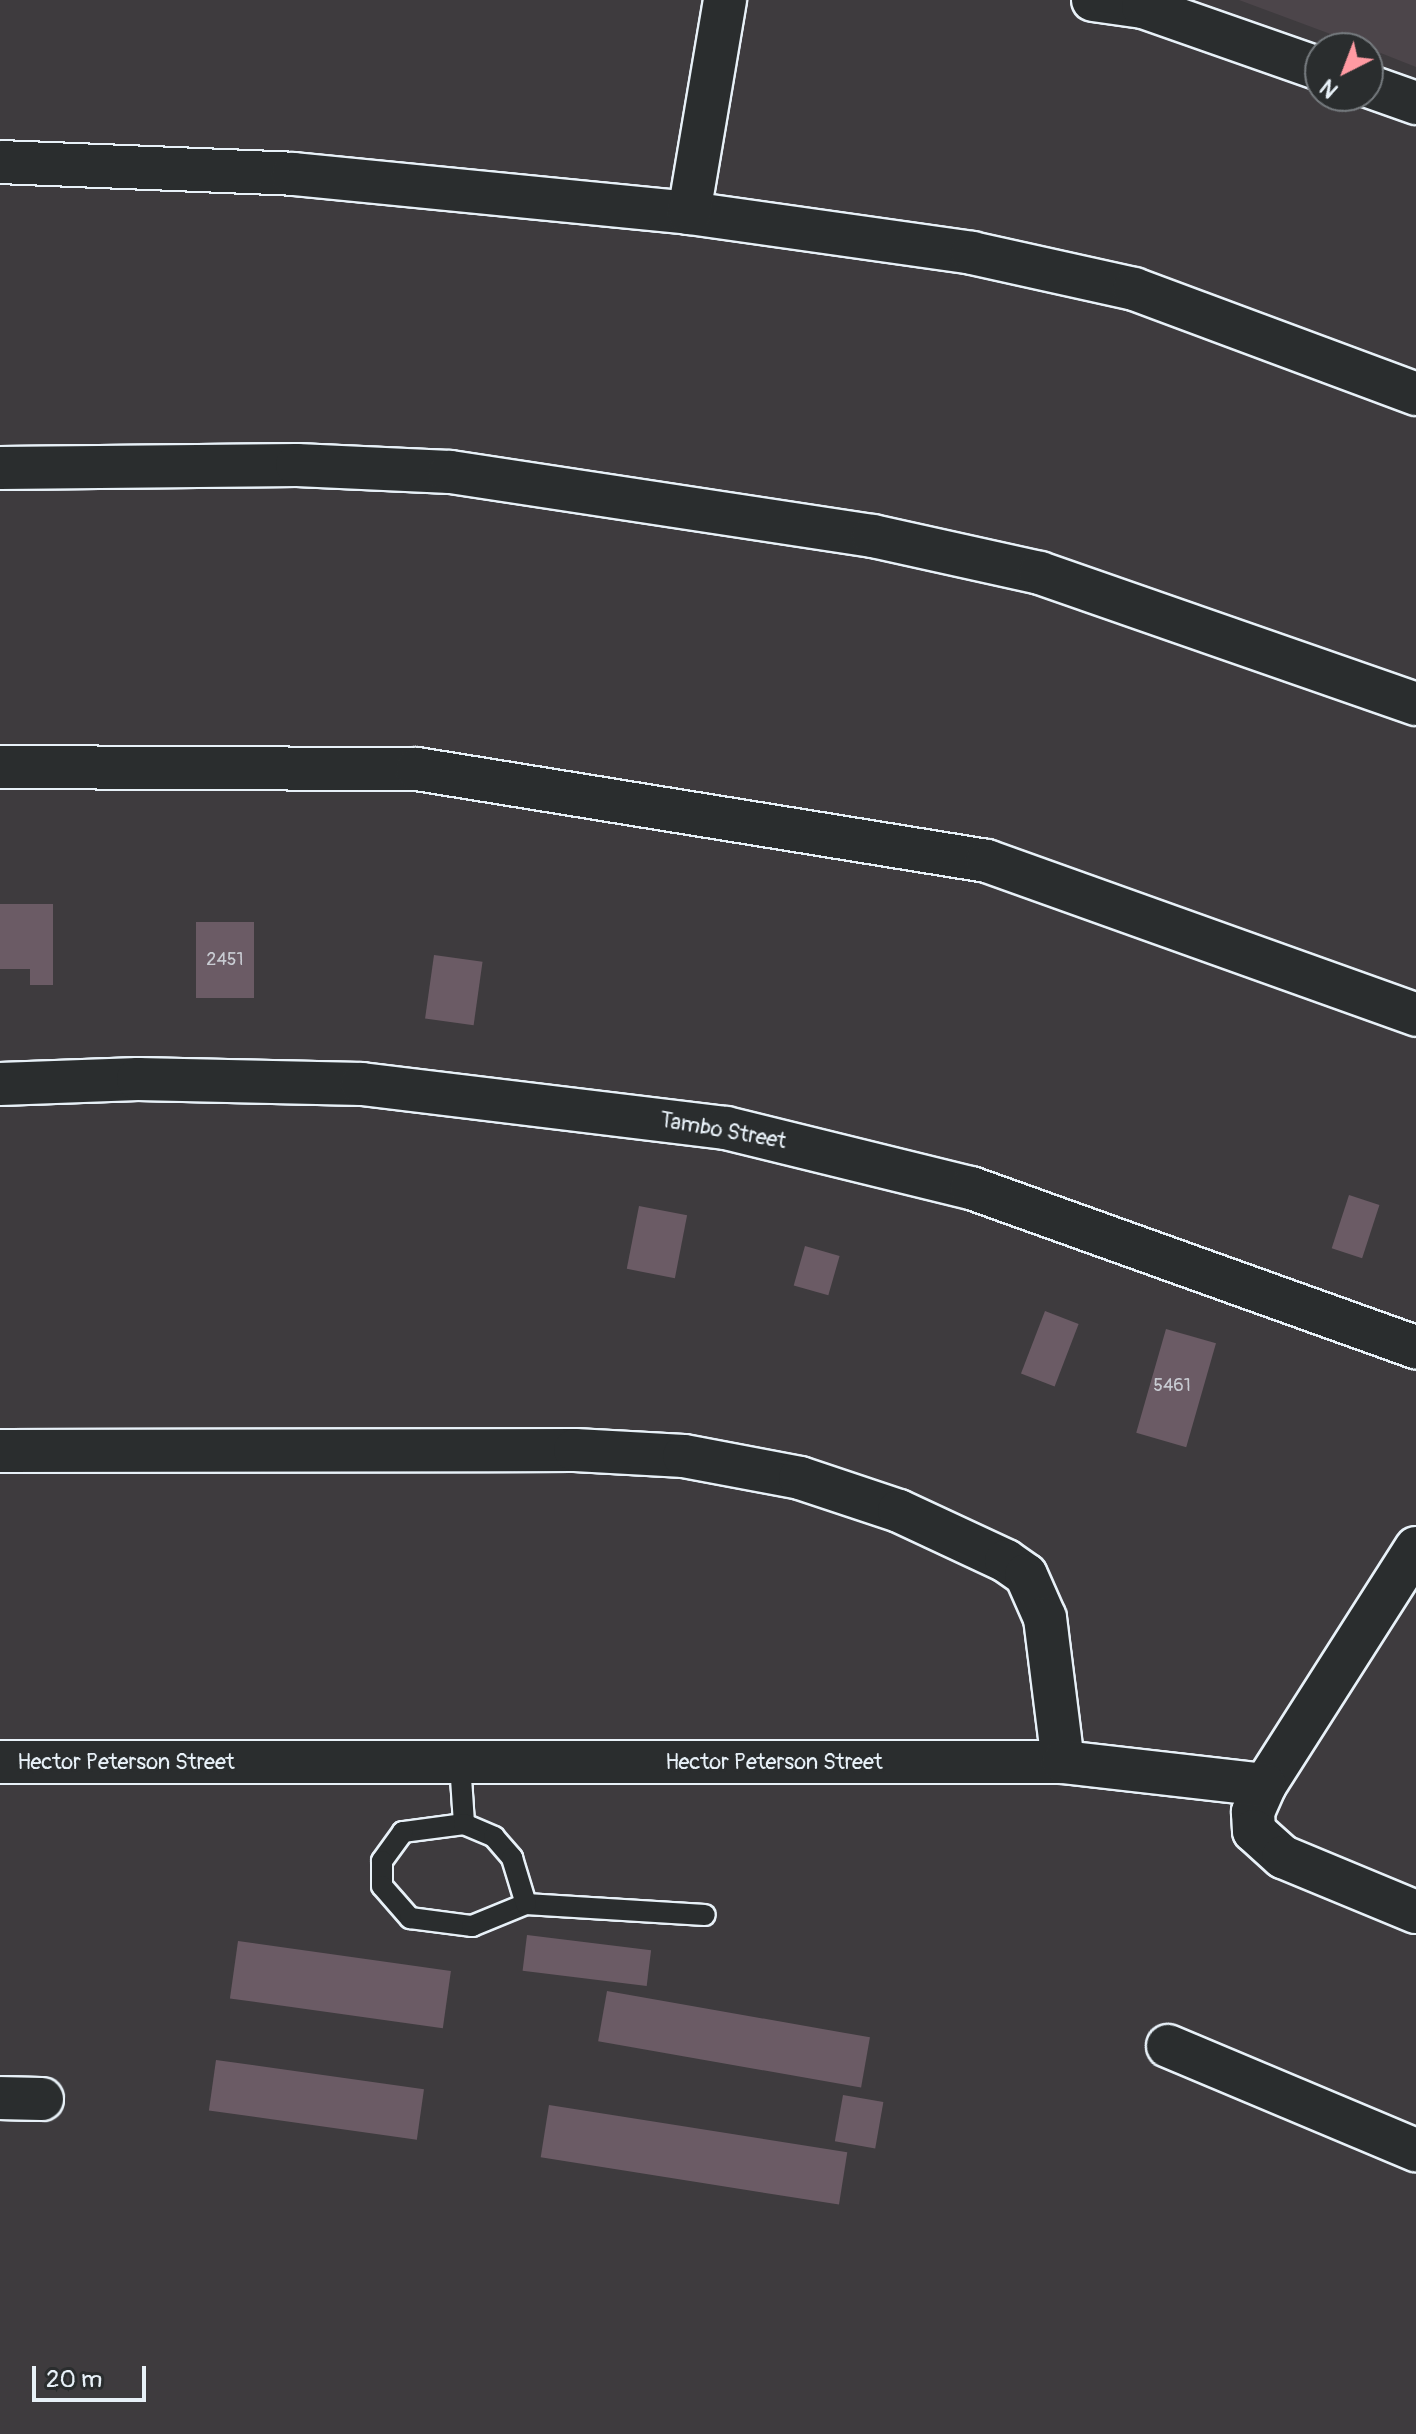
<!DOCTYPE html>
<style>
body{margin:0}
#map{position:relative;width:1416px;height:2434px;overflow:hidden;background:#3e3b3e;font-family:Pangolin,sans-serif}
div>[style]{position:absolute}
.built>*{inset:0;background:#4c454a}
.building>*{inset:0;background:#6b5b65;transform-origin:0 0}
.roads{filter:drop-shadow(2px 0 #e8f1f8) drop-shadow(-2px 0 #e8f1f8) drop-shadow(0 2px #e8f1f8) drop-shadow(0 -2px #e8f1f8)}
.service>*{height:20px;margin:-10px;padding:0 10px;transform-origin:10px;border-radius:10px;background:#2a2d2e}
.minor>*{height:42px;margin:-21px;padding:0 21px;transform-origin:21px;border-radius:21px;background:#2a2d2e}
span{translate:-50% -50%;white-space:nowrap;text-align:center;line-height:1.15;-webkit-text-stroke:6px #2a2d2e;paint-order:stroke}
.number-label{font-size:18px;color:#c9ccd3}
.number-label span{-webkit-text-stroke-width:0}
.street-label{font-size:22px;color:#e8f1f8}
.north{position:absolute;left:1304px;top:32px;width:80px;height:80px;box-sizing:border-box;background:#2a2d2e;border:2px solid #767b7f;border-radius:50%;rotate:222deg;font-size:22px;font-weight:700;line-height:32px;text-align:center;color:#e8f1f8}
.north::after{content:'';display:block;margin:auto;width:28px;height:36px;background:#ff9aa2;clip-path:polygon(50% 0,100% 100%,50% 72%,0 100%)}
.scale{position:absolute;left:32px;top:2366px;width:114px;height:36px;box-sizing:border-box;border:4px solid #e8f1f8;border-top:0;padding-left:10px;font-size:24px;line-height:28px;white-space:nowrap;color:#e8f1f8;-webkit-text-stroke:6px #2a2d2e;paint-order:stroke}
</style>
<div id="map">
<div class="built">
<i style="clip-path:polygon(1239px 0,1416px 0,1416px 67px,1368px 48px)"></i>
</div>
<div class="building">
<i style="clip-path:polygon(0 904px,53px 904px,53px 985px,30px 985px,30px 969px,0 969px)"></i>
<i style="left:196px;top:922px;width:58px;height:76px"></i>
<i style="left:434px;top:955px;width:49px;height:64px;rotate:8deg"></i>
<i style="left:1349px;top:1195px;width:32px;height:56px;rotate:18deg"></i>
<i style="left:639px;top:1206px;width:49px;height:64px;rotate:11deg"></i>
<i style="left:805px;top:1246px;width:36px;height:41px;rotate:16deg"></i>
<i style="left:1045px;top:1311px;width:36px;height:67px;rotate:21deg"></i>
<i style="left:1166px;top:1329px;width:52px;height:108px;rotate:16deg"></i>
<i style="left:527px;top:1935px;width:125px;height:36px;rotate:7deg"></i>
<i style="left:238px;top:1941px;width:215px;height:58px;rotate:8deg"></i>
<i style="left:607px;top:1991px;width:267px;height:51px;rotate:10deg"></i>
<i style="left:216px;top:2060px;width:210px;height:51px;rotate:8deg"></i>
<i style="left:843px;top:2095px;width:41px;height:47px;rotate:10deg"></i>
<i style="left:549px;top:2105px;width:302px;height:53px;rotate:9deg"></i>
</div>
<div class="roads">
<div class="service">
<i style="left:460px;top:1763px;width:61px;rotate:86.2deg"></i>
<i style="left:464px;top:1824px;width:62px;rotate:172.5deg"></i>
<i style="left:403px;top:1832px;width:36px;rotate:126deg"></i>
<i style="left:382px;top:1861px;width:25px;rotate:90deg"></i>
<i style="left:382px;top:1886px;width:43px;rotate:48.8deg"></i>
<i style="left:410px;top:1918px;width:63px;rotate:7.4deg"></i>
<i style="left:472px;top:1926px;width:58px;rotate:-22.2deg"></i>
<i style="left:526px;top:1904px;width:179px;rotate:3.5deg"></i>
<i style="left:464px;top:1824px;width:33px;rotate:23deg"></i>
<i style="left:494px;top:1837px;width:28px;rotate:49deg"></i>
<i style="left:512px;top:1858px;width:48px;rotate:73.1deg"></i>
</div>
<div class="minor">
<i style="left:1093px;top:0;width:50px;rotate:8deg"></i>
<i style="left:1143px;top:7px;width:188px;rotate:19.3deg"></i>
<i style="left:1368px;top:86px;width:51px;rotate:19.5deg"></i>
<i style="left:0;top:162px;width:293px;rotate:2.3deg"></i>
<i style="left:293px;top:174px;width:398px;rotate:5.6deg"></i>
<i style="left:689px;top:213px;width:286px;rotate:8deg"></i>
<i style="left:972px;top:253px;width:166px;rotate:12.5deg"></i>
<i style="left:1134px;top:289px;width:301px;rotate:20.4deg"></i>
<i style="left:689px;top:213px;width:216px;rotate:-80.4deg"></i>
<i style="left:0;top:468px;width:297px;rotate:-0.6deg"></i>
<i style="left:297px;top:465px;width:153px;rotate:2.6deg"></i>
<i style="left:450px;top:472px;width:428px;rotate:8.6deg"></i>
<i style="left:873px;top:536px;width:171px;rotate:12.5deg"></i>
<i style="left:1040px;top:573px;width:398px;rotate:19.2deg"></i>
<i style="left:0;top:767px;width:417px;rotate:0.3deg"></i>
<i style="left:417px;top:769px;width:577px;rotate:9.17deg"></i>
<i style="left:987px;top:861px;width:456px;rotate:19.7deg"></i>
<i style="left:0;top:1084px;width:138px;rotate:-2.1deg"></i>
<i style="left:138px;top:1079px;width:224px;rotate:1.3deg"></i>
<i style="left:362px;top:1084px;width:367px;rotate:6.9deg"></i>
<i style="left:726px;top:1128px;width:252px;rotate:13.8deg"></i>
<i style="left:971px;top:1188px;width:473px;rotate:19.7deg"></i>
<i style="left:0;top:1451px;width:575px;rotate:-0.1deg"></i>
<i style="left:575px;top:1450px;width:109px;rotate:3.2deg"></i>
<i style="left:684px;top:1456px;width:118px;rotate:10.7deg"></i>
<i style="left:800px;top:1478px;width:104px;rotate:18.4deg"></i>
<i style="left:899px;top:1511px;width:118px;rotate:25deg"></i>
<i style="left:1006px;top:1561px;width:24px;rotate:35deg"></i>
<i style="left:1026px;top:1575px;width:47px;rotate:66.2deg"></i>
<i style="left:1045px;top:1618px;width:145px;rotate:82.9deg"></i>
<i style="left:1416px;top:1548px;width:281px;rotate:122.5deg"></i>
<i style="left:1265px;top:1785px;width:30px;rotate:114deg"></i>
<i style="left:1253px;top:1812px;width:19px;rotate:87deg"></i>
<i style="left:1254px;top:1831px;width:39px;rotate:42deg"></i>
<i style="left:1283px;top:1857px;width:144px;rotate:22.5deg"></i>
<i style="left:0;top:1762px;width:1063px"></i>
<i style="left:1063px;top:1762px;width:203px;rotate:6.5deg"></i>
<i style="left:1168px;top:2046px;width:269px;rotate:22.8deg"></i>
<i style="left:0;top:2098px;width:42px;rotate:1.4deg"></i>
</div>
</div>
<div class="number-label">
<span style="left:225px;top:960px">2451</span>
<span style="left:1172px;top:1386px">5461</span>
</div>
<div class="street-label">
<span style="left:723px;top:1131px;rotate:10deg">Tambo Street</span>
<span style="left:126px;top:1763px">Hector Peterson Street</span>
<span style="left:774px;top:1763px">Hector Peterson Street</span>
</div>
<div class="north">N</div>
<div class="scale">20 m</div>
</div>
